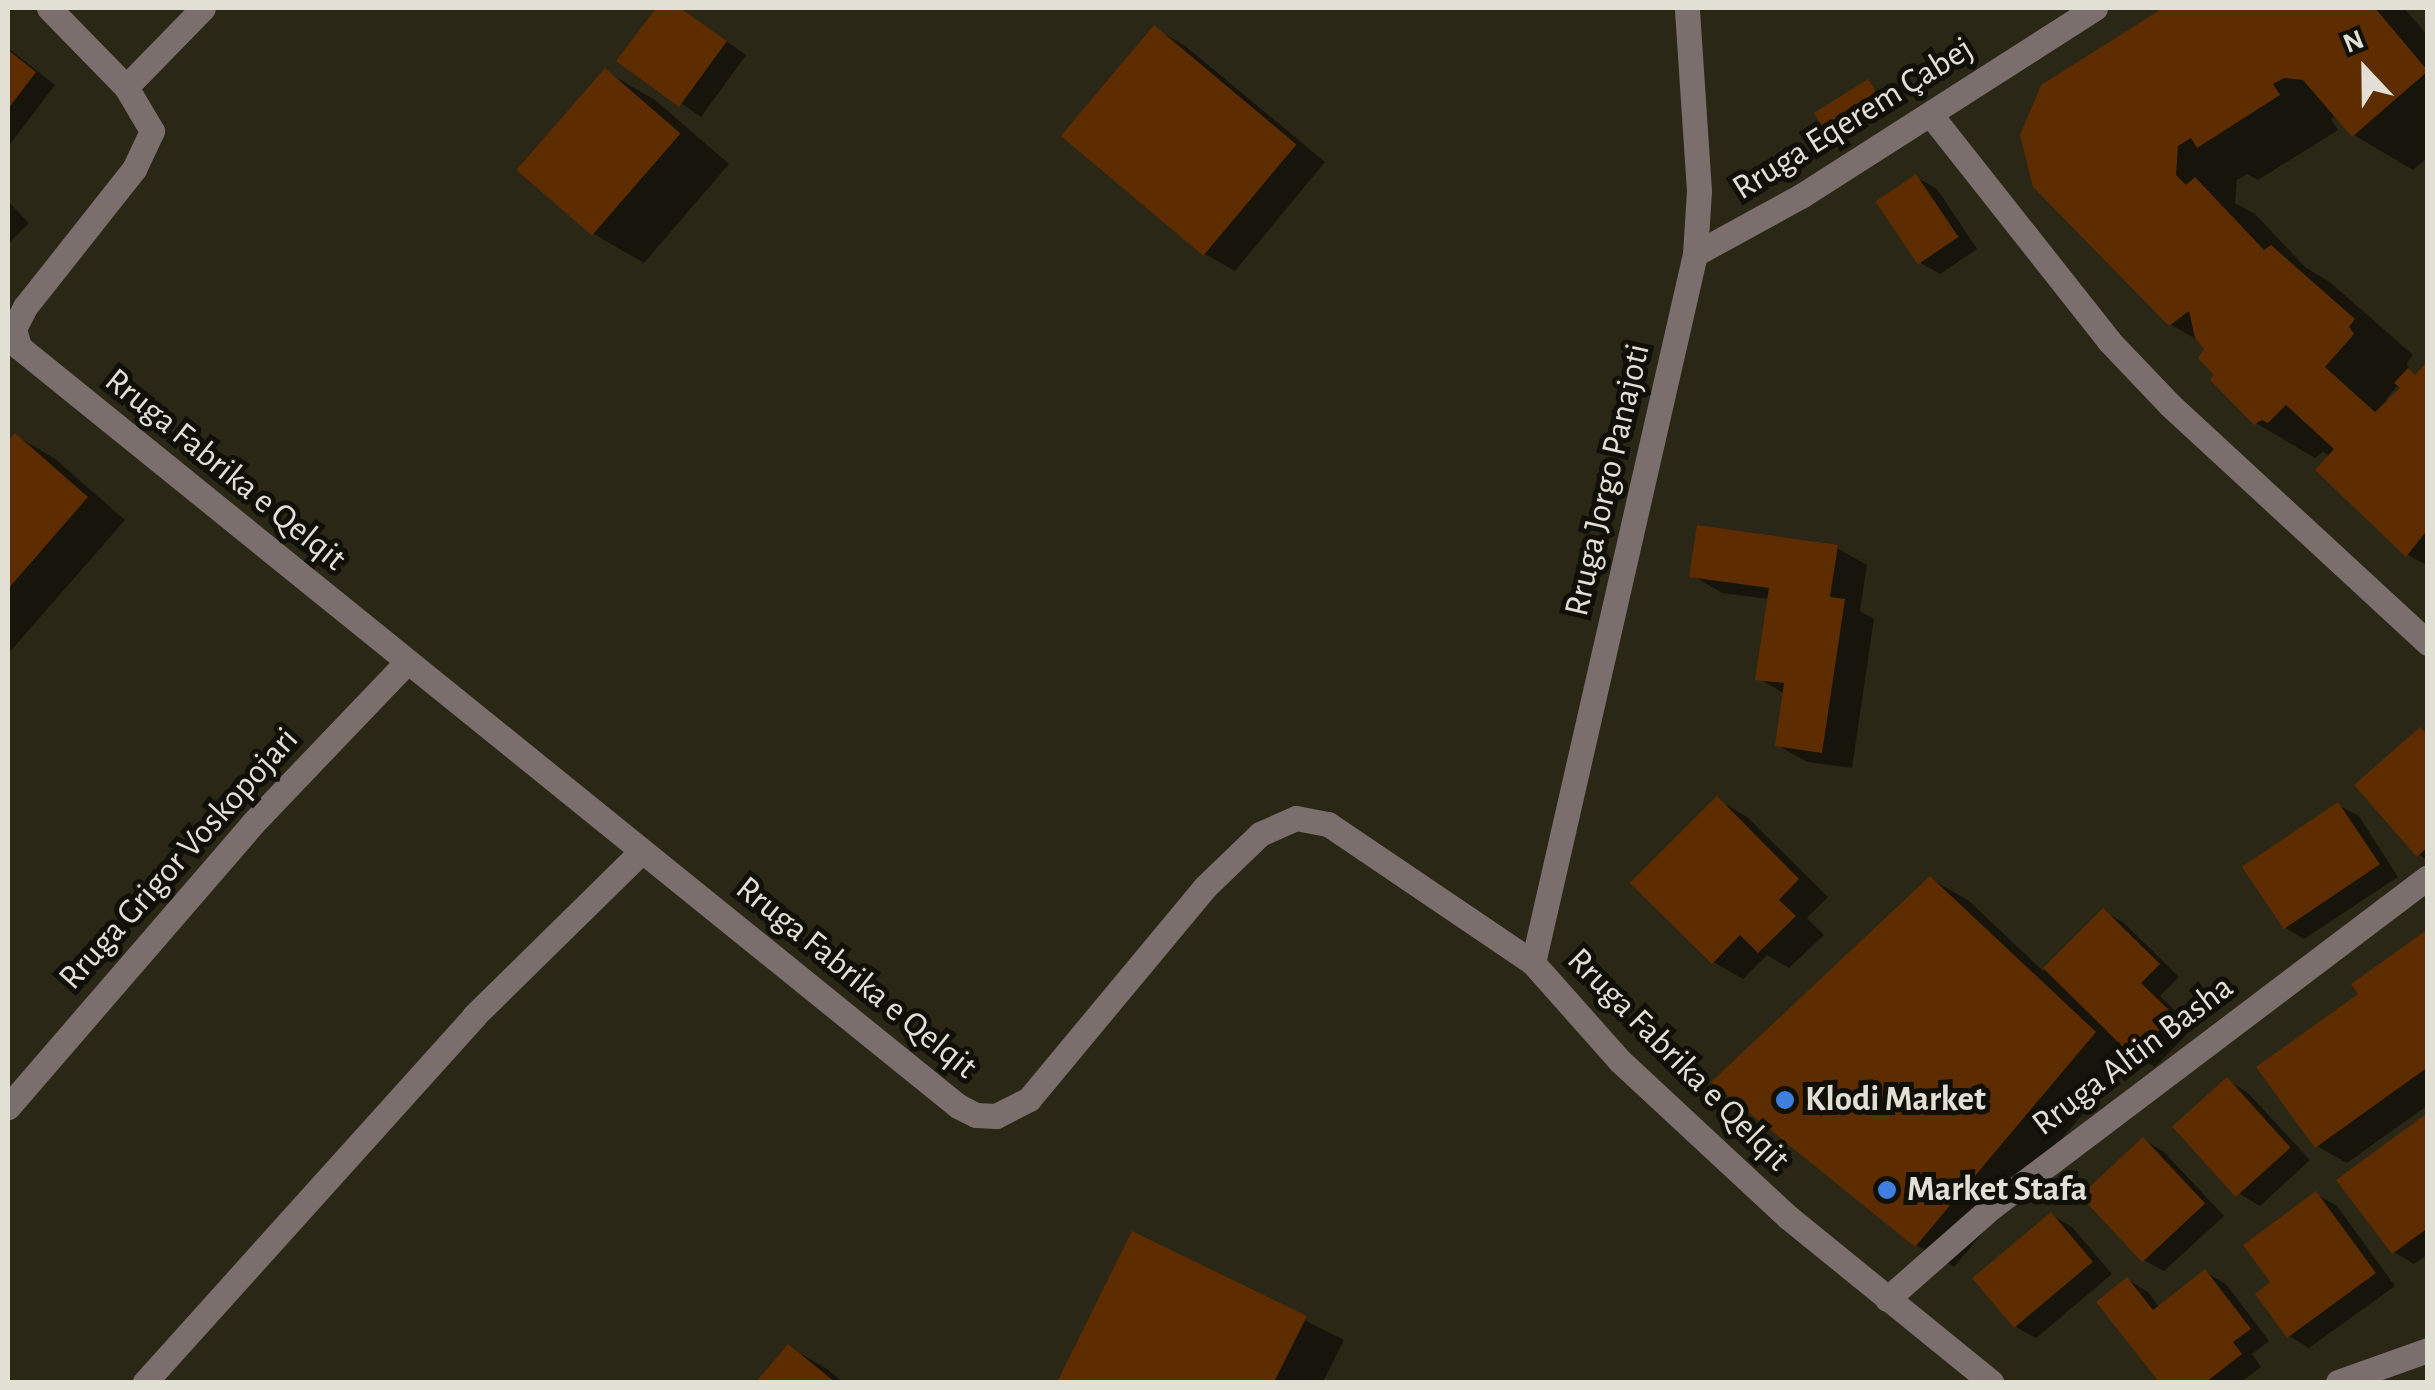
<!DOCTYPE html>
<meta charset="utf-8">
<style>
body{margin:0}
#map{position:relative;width:2435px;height:1390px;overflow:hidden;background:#2b2716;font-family:"Alegreya Sans",sans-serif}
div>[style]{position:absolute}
.shadow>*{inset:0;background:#0007}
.building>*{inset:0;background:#5d2c00;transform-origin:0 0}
.minor>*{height:25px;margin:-12.5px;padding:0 12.5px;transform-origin:12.5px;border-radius:12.5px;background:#7a6f6d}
.dots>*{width:28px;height:28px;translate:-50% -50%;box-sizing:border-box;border:5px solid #111008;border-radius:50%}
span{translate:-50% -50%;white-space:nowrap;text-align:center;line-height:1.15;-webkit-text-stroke:10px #111008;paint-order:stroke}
.street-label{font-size:35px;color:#e2dfd4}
.poi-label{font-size:35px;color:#e2dfd4;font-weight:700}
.left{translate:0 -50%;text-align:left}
.frame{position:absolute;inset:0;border:10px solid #e2dfd4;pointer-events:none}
.north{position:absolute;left:2315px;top:20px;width:100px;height:100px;-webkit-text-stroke:8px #111008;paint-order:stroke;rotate:338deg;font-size:28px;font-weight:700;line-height:40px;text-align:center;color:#e2dfd4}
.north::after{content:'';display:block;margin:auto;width:35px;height:45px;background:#e2dfd4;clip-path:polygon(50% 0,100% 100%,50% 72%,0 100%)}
</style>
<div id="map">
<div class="shadow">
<i style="clip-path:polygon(659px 8px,679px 8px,746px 55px,701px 117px,620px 61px)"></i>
<i style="clip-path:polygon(evenodd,2167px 8px,2404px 8px,2428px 36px,2428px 157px,2413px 170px,2354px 135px,2337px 116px,2331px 119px,2338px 130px,2258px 180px,2247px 174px,2237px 180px,2235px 203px,2255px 214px,2305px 267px,2331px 283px,2413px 355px,2407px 363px,2410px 372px,2417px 376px,2428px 365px,2428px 566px,2408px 555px,2319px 470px,2330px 456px,2323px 452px,2315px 458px,2256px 423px,2218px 374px,2201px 342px,2170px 324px,2043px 87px,2167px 8px,2399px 384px,2403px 388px,2389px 402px,2386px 399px,2399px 384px)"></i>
<i style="clip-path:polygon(1154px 28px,1184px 45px,1325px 162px,1235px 271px,1205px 254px)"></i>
<i style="clip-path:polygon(8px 48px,55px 85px,8px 147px)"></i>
<i style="clip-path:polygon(605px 71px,655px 100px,729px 164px,644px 263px,594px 234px)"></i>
<i style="clip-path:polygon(1868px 82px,1889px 106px,1839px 138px,1830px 133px)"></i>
<i style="clip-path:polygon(1916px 177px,1937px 189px,1977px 249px,1940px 274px,1919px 262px)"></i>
<i style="clip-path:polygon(8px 201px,29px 223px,8px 244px)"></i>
<i style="clip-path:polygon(16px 436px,54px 458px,125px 520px,8px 654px,8px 445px)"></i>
<i style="clip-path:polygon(1837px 548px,1867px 565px,1860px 611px,1874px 619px,1852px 768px,1807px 762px,1777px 745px,1785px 694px,1758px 678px,1769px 599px,1722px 593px,1692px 575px)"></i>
<i style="clip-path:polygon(2420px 730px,2428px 734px,2428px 860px,2419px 855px)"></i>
<i style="clip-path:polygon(1717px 799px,1747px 817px,1828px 897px,1807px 918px,1824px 935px,1789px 968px,1767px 955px,1743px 979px,1713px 962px)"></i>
<i style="clip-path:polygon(2338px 805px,2359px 816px,2398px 877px,2304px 939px,2284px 927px)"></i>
<i style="clip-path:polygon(1931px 879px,1969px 901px,2043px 971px,2103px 911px,2124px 923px,2179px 977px,2160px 996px,2193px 1028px,2155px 1067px,2133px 1054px,1954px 1267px,1916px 1245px)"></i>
<i style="clip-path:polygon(2428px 932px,2428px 1105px,2347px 1163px,2317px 1146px,2361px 994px)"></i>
<i style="clip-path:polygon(2227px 1080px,2247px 1092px,2310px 1160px,2260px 1206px,2240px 1194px)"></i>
<i style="clip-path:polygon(2426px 1117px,2428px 1254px,2414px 1264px,2394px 1252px,2340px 1181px)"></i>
<i style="clip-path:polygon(2144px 1140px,2164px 1152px,2224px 1216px,2164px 1271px,2144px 1260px)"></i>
<i style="clip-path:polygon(2316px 1194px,2337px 1206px,2395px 1286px,2309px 1348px,2289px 1336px,2274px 1283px)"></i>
<i style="clip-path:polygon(2052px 1215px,2072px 1227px,2112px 1274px,2036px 1338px,2016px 1327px)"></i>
<i style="clip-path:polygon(1133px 1234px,1344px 1340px,1323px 1382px,1060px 1382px)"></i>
<i style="clip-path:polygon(2205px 1272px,2226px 1284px,2269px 1341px,2252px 1354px,2261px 1367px,2241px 1382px,2162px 1382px,2100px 1302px,2128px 1280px,2148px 1292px,2160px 1308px)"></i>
<i style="clip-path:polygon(789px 1347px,827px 1369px,843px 1382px,759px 1382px)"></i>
</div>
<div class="building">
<i style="clip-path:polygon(656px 8px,680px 8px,727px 41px,679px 107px,616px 61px)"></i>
<i style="clip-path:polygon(2163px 8px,2375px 8px,2428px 71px,2352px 137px,2303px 80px,2284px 78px,2273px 84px,2280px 95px,2197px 148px,2191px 138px,2178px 146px,2176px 175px,2186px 185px,2195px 177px,2264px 250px,2271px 245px,2355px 319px,2349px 327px,2354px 334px,2325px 367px,2375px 412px,2400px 388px,2394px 383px,2408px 368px,2415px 375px,2428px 361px,2428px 529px,2406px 557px,2315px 470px,2334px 449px,2286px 405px,2268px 423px,2262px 420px,2254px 425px,2210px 380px,2214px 375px,2198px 358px,2204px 349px,2195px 338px,2189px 311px,2169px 326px,2033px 187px,2020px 135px,2041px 85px)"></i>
<i style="left:1154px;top:25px;width:186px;height:145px;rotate:40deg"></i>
<i style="clip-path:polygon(8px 50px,36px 72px,8px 109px)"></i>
<i style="left:605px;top:68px;width:100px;height:135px;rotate:41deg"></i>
<i style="left:1868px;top:79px;width:25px;height:64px;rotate:58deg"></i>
<i style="left:1916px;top:174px;width:76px;height:49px;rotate:56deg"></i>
<i style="clip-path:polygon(15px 433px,88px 497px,8px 589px,8px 441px)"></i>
<i style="clip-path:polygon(1697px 525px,1838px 545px,1830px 597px,1845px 599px,1822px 753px,1775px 746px,1784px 683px,1755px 680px,1769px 588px,1689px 577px)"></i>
<i style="clip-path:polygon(2420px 727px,2428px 735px,2428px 847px,2417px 857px,2354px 785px)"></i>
<i style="clip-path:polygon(1717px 796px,1799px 879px,1779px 900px,1796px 916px,1758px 953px,1740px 935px,1712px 964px,1630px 883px)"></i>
<i style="left:2338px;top:802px;width:75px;height:116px;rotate:56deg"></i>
<i style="clip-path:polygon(1930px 876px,2096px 1032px,1915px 1247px,1711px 1082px)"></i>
<i style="clip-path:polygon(2103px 908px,2160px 964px,2141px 983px,2174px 1015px,2133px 1057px,2043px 968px)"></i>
<i style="clip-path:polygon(2428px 929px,2428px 1067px,2315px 1148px,2256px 1067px,2358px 994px,2351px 984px)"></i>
<i style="left:2227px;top:1077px;width:95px;height:74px;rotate:48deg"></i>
<i style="clip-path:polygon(2426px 1114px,2428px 1228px,2392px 1254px,2336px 1180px)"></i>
<i style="left:2143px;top:1137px;width:91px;height:86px;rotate:47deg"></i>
<i style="clip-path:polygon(2316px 1191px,2376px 1273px,2287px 1338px,2255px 1294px,2270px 1282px,2243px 1245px)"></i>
<i style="left:2051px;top:1212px;width:65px;height:103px;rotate:50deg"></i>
<i style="clip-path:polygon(1132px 1231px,1307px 1316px,1274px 1382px,1057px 1382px)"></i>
<i style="clip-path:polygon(2205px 1269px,2251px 1329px,2233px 1342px,2242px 1354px,2206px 1382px,2159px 1382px,2096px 1302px,2127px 1277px,2153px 1310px)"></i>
<i style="clip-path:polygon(788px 1344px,835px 1382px,756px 1382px)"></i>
</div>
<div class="minor">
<i style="left:49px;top:8px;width:110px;rotate:45.7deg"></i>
<i style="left:126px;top:87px;width:51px;rotate:59.4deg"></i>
<i style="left:152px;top:131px;width:42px;rotate:115.3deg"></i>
<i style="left:134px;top:169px;width:176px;rotate:128.3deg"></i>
<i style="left:25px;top:307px;width:25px;rotate:117deg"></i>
<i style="left:14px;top:329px;width:19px;rotate:74deg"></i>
<i style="left:19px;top:347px;width:1207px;rotate:38.95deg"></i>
<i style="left:958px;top:1106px;width:20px;rotate:27deg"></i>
<i style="left:976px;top:1115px;width:20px;rotate:3deg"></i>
<i style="left:996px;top:1116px;width:37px;rotate:-27deg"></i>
<i style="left:1029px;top:1099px;width:276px;rotate:-50.3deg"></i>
<i style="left:1205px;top:887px;width:76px;rotate:-43.9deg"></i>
<i style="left:1260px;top:834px;width:39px;rotate:-24deg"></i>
<i style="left:1296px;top:818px;width:33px;rotate:11deg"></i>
<i style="left:1328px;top:824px;width:248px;rotate:34.1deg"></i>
<i style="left:1533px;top:963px;width:131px;rotate:48.4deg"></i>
<i style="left:1620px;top:1061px;width:229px;rotate:42.9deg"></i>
<i style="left:1788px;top:1217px;width:262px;rotate:39.1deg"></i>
<i style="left:126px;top:87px;width:110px;rotate:-45.7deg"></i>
<i style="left:1930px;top:114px;width:289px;rotate:51.7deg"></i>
<i style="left:2109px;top:341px;width:88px;rotate:46.4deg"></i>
<i style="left:2170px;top:405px;width:351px;rotate:42.7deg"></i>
<i style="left:1695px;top:254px;width:121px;rotate:-28.7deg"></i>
<i style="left:1801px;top:196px;width:349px;rotate:-32.6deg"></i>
<i style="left:1533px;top:963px;width:727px;rotate:-77.13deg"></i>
<i style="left:1695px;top:254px;width:63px;rotate:-86.4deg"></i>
<i style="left:1699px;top:191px;width:183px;rotate:-93.8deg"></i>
<i style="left:8px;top:1107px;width:375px;rotate:-49.2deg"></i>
<i style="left:253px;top:823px;width:223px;rotate:-46.3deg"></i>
<i style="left:1887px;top:1299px;width:141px;rotate:-41.3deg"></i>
<i style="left:1993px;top:1206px;width:545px;rotate:-37.1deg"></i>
<i style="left:145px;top:1382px;width:492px;rotate:-48deg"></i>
<i style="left:474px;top:1016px;width:235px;rotate:-44.5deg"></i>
<i style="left:2338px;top:1382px;width:96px;rotate:-19.6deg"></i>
</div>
<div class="dots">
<i style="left:1785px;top:1100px;background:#3f7fe0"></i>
<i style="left:1887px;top:1190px;background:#3f7fe0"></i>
</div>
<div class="street-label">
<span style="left:1853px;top:119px;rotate:-32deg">Rruga Eqerem Çabej</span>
<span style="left:225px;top:470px;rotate:39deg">Rruga Fabrika e Qelqit</span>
<span style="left:1608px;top:480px;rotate:-77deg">Rruga Jorgo Panajoti</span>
<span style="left:179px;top:859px;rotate:-48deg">Rruga Grigor Voskopojari</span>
<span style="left:856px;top:978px;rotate:39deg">Rruga Fabrika e Qelqit</span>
<span style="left:2133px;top:1056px;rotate:-37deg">Rruga Altin Basha</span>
<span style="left:1678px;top:1060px;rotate:45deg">Rruga Fabrika e Qelqit</span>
</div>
<div class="poi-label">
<span class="left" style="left:1805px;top:1100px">Klodi Market</span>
<span class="left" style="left:1907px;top:1190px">Market Stafa</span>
</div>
<div class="frame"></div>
<div class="north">N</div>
</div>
